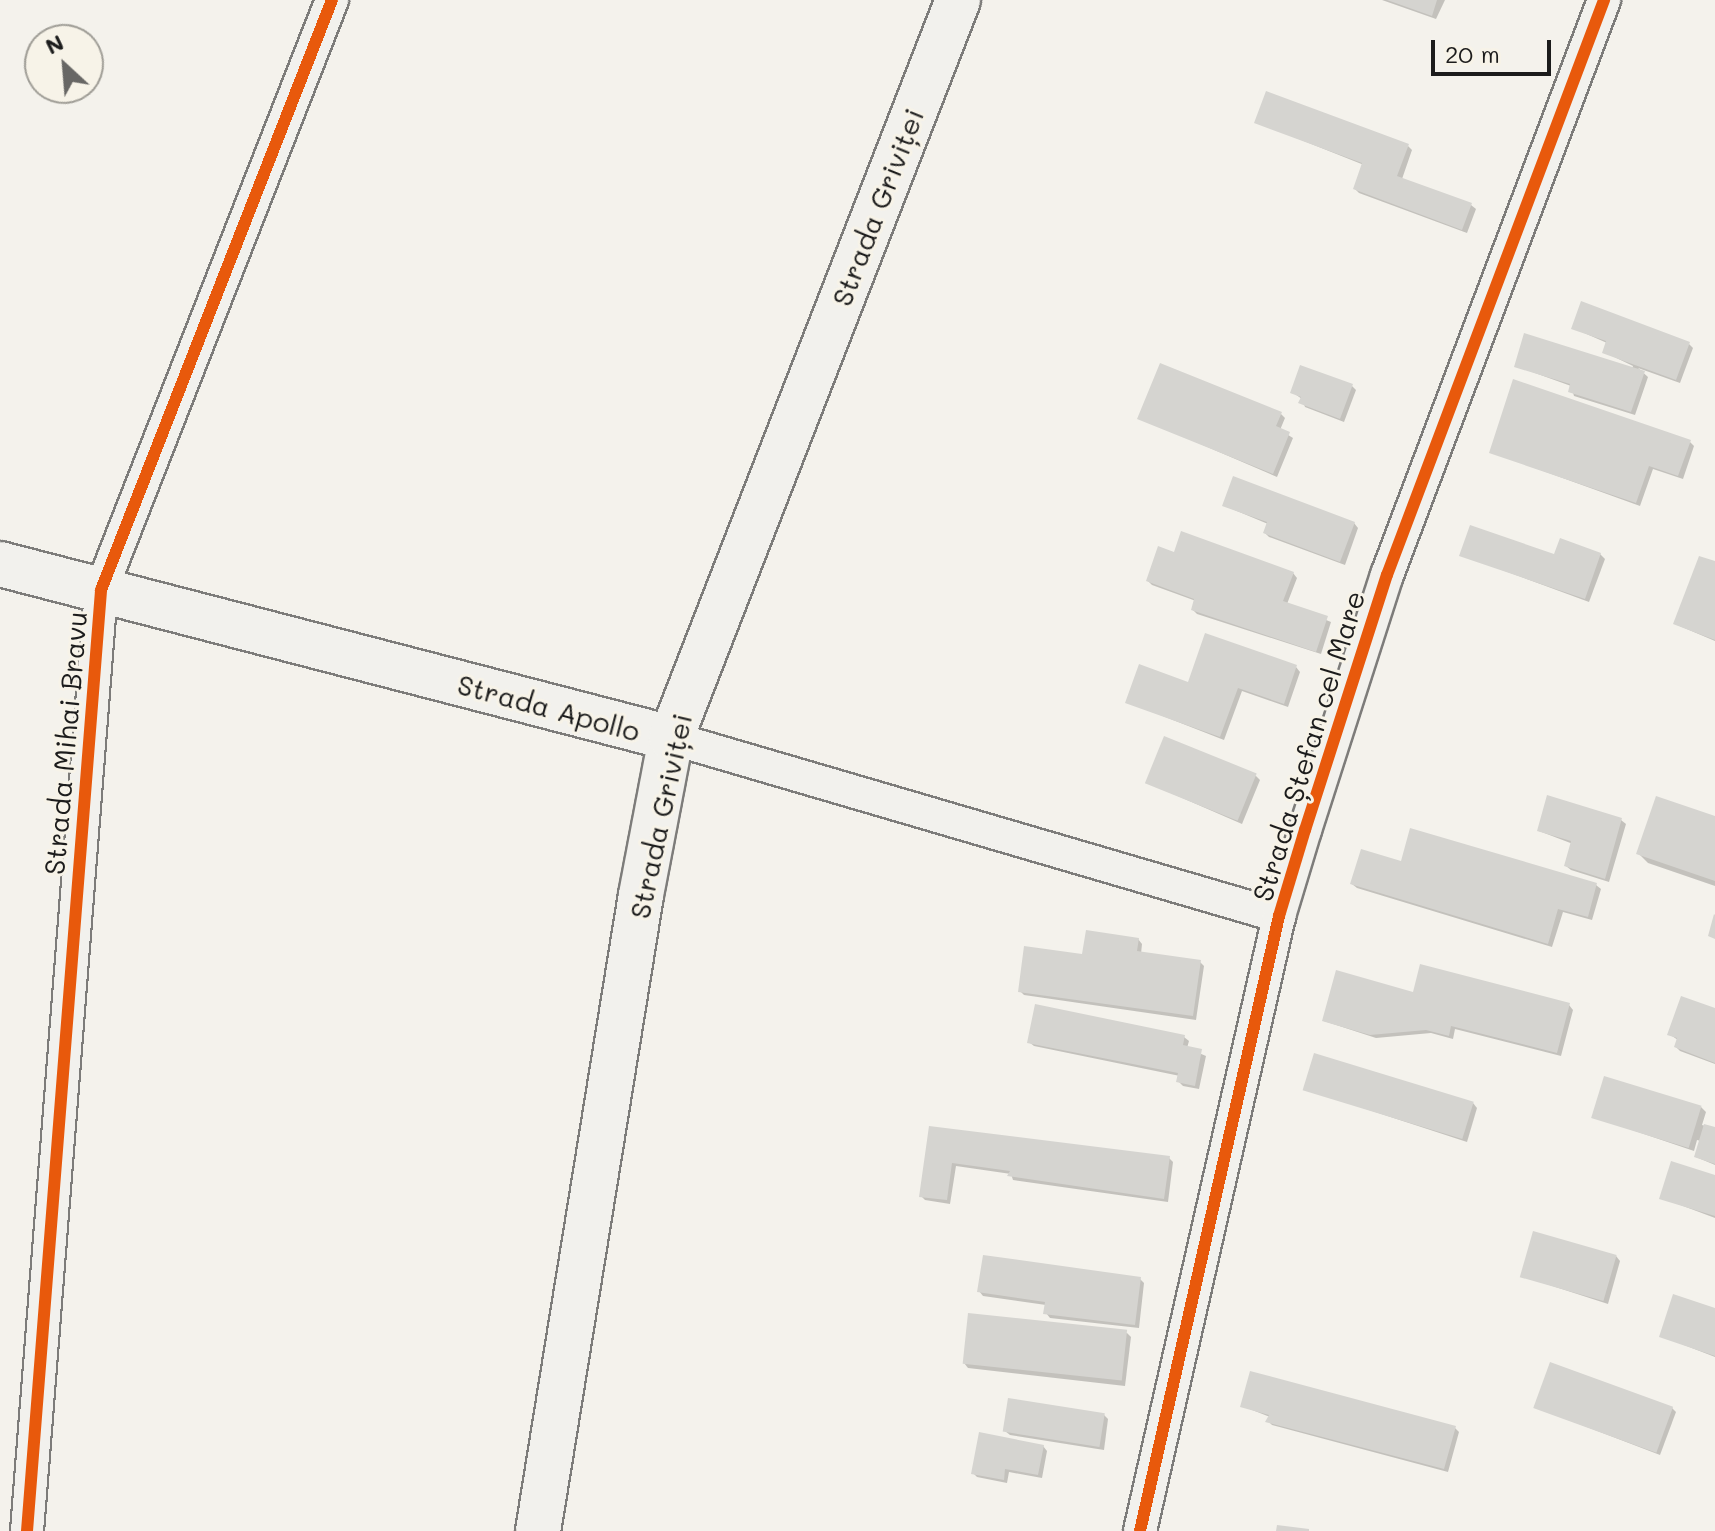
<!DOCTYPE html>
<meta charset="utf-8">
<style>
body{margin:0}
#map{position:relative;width:1715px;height:1531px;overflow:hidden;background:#f4f2ec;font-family:Mali,sans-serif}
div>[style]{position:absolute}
.shadow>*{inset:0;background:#0003}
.building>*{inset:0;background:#d5d4d0;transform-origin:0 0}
.roads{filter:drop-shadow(2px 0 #7d7c7a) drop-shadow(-2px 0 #7d7c7a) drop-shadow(0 2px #7d7c7a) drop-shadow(0 -2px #7d7c7a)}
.street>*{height:32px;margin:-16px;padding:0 16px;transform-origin:16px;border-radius:16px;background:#f2f1ed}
.secondary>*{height:44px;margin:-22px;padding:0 22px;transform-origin:22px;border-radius:22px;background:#f2f1ed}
.cycleway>*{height:12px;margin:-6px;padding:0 6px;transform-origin:6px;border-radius:6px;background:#e8590c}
span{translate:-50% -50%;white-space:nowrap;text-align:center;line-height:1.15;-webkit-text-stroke:6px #f7f3e8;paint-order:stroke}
.street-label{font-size:28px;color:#1c1c1c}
.north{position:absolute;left:24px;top:24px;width:80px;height:80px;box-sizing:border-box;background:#f7f3e8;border:2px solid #9f9d96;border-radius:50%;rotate:334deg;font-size:22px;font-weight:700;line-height:32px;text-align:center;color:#1c1c1c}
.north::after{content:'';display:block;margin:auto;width:28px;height:36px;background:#686765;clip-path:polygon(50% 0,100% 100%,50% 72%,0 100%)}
.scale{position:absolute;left:1431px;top:40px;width:120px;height:36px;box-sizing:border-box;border:4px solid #1c1c1c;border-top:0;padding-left:10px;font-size:24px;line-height:28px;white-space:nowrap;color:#1c1c1c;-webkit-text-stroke:6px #f7f3e8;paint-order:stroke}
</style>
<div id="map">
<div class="shadow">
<i style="clip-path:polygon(1382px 0,1445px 0,1436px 19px)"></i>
<i style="clip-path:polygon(1256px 122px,1408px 146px,1412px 150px,1402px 179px,1471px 205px,1476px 209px,1467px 233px,1359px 193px,1355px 189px,1364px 165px)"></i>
<i style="clip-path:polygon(1573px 328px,1689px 344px,1693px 348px,1680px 383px,1638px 368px,1648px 377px,1635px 415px,1574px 396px,1571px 386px,1516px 366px,1632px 369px,1633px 366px,1604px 352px,1607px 343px)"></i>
<i style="clip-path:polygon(1352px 386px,1356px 390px,1344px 422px,1305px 407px,1302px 399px,1292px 392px)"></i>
<i style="clip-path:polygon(1281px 414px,1285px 418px,1280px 430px,1293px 438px,1277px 477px,1140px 418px)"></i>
<i style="clip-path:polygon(1690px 442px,1694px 446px,1683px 479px,1653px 469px,1640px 506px,1491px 452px)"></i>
<i style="clip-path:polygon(1225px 506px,1354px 523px,1358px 528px,1345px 565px,1269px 537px,1265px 533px,1268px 524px)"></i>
<i style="clip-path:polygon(1600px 554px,1605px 559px,1589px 602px,1462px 555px)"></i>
<i style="clip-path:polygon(1175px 555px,1293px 573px,1297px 578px,1287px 604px,1331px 622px,1321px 654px,1197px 614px,1193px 610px,1196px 601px,1152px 585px,1148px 581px)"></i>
<i style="clip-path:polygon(1715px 563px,1715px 641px,1675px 624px)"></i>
<i style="clip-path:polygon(1296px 667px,1300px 672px,1288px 707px,1242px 691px,1224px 740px,1127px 702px,1189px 684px)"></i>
<i style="clip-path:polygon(1256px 776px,1260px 780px,1242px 824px,1148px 783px)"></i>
<i style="clip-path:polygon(1715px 819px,1715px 886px,1648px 863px,1638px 853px)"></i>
<i style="clip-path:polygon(1621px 820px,1626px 824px,1609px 882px,1571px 870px,1566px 866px,1573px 844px,1539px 831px)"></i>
<i style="clip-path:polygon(1352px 884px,1596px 885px,1601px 889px,1592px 920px,1563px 912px,1552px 947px,1357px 888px)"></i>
<i style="clip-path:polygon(1138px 939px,1142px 944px,1141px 954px,1200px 962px,1204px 966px,1196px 1020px,1024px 995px,1020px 991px)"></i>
<i style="clip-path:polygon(1415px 995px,1569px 1005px,1573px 1010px,1561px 1056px,1455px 1029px,1453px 1039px,1431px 1033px,1376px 1038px,1324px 1021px)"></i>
<i style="clip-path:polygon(1715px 1010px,1715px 1064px,1680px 1051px,1676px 1047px,1678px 1040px,1669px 1034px)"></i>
<i style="clip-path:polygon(1184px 1037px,1189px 1041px,1187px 1048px,1206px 1056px,1199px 1089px,1183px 1086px,1179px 1082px,1180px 1076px,1034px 1046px,1029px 1042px)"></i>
<i style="clip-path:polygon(1305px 1089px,1473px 1103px,1477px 1108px,1467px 1142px)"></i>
<i style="clip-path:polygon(1701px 1107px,1706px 1112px,1702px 1125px,1715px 1129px,1715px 1165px,1696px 1157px,1701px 1141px,1697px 1140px,1694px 1151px,1594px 1117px)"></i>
<i style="clip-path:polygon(930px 1128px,1169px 1158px,1173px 1162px,1168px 1202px,1013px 1180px,1011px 1174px,956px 1166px,950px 1204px,925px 1200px,921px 1196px)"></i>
<i style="clip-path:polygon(1715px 1177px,1715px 1218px,1662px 1198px)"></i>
<i style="clip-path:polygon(1616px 1256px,1620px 1261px,1608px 1304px,1522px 1276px)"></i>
<i style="clip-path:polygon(1140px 1279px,1144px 1283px,1139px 1328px,1050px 1318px,1046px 1313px,1046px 1305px,983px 1296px,979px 1291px)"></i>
<i style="clip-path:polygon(1715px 1310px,1715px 1357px,1661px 1336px)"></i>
<i style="clip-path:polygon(1127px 1333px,1131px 1337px,1125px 1386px,968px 1368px,964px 1363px)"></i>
<i style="clip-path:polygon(1242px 1406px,1455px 1428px,1459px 1432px,1448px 1472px,1272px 1425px,1268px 1421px,1270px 1417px)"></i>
<i style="clip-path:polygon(1535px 1407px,1672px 1408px,1676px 1412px,1660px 1455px)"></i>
<i style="clip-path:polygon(1104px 1415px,1108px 1419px,1104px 1450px,1010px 1435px,1005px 1431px)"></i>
<i style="clip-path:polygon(1043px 1446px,1047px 1451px,1042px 1478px,1009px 1472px,1007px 1483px,977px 1477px,973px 1473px)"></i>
</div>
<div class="building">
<i style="clip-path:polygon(1387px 0,1437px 0,1432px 16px)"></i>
<i style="clip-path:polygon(1266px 91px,1409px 144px,1397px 176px,1472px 203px,1462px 230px,1353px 189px,1362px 163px,1254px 123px)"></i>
<i style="clip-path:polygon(1581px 301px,1690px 342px,1676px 380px,1602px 353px,1606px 341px,1571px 329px)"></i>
<i style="clip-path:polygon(1524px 333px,1645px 371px,1631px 412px,1568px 392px,1570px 384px,1514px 367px)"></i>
<i style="clip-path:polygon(1160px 363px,1282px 412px,1276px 426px,1290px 432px,1273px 474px,1137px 419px)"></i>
<i style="clip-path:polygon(1300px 365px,1353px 384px,1340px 419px,1298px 403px,1301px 397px,1290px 393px)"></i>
<i style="clip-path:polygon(1513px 379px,1691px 440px,1678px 476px,1649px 466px,1636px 503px,1489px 453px)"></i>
<i style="clip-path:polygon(1233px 476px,1355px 522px,1340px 562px,1263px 533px,1267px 522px,1222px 506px)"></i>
<i style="clip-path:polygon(1470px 525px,1554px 554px,1560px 538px,1601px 553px,1585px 599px,1459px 556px)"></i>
<i style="clip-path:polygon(1181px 531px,1294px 572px,1283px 601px,1328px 616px,1316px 652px,1191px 610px,1194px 599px,1146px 581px,1158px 546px,1174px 552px)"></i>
<i style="clip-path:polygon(1699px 556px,1715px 561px,1715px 640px,1673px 624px)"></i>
<i style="clip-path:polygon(1205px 633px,1297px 665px,1284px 704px,1238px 688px,1220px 737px,1125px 703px,1139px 664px,1188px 682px)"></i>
<i style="left:1164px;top:736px;width:100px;height:51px;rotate:22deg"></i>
<i style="clip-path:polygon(1547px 795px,1622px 818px,1605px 879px,1564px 866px,1571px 841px,1537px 831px)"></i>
<i style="clip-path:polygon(1656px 796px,1715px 816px,1715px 881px,1636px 854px)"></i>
<i style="clip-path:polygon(1410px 828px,1597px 883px,1588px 917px,1558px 909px,1548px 944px,1350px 884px,1361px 849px,1401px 861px)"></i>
<i style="clip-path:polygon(1714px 914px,1715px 915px,1715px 939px,1708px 936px)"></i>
<i style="clip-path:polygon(1086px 930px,1139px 938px,1137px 951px,1201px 960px,1193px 1016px,1018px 992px,1024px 946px,1082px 954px)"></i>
<i style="clip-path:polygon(1420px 964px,1570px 1003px,1557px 1053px,1451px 1026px,1449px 1036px,1426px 1030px,1370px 1035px,1322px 1021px,1336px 970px,1413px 992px)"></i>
<i style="clip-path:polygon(1681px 996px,1715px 1008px,1715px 1063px,1674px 1047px,1677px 1038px,1667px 1035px)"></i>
<i style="clip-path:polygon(1035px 1004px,1185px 1035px,1183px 1045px,1202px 1049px,1195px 1086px,1176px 1082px,1178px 1073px,1027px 1043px)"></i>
<i style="left:1314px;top:1053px;width:167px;height:39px;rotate:17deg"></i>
<i style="left:1604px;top:1076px;width:102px;height:44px;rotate:17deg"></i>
<i style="clip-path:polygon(1704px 1124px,1715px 1127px,1715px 1164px,1694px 1157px)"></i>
<i style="clip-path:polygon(929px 1126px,1170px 1156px,1164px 1199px,1007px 1176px,1010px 1171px,952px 1163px,947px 1200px,919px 1197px)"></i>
<i style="clip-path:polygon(1671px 1161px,1715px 1175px,1715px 1216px,1659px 1199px)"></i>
<i style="left:1533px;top:1231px;width:87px;height:48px;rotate:16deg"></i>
<i style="clip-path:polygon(983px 1255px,1141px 1277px,1135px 1325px,1043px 1314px,1045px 1302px,977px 1292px)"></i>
<i style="clip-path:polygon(1673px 1294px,1715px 1308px,1715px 1356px,1659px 1337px)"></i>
<i style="left:968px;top:1313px;width:160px;height:51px;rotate:6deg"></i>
<i style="left:1550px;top:1362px;width:131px;height:49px;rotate:20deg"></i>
<i style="clip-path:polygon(1250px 1371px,1456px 1426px,1444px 1469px,1265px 1422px,1269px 1415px,1240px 1407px)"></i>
<i style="left:1008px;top:1398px;width:98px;height:34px;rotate:9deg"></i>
<i style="clip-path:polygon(979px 1432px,1044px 1445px,1038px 1475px,1005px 1469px,1004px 1480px,971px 1474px)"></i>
<i style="clip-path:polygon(1277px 1525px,1309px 1529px,1309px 1531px,1276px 1531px)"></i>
</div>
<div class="roads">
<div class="street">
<i style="left:671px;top:738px;width:634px;rotate:16.32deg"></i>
<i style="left:27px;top:1531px;width:944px;rotate:-85.5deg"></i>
<i style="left:101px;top:590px;width:634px;rotate:-68.62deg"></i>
<i style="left:1140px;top:1531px;width:631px;rotate:-77.26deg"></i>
<i style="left:1279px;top:916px;width:90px;rotate:-73.2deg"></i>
<i style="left:1305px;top:830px;width:268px;rotate:-72.2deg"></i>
<i style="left:1387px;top:575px;width:615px;rotate:-69.32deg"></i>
</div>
<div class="secondary">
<i style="left:0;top:564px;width:693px;rotate:14.54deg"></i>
<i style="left:538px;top:1531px;width:644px;rotate:-80.8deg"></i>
<i style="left:641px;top:895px;width:160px;rotate:-79.2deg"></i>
<i style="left:671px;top:738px;width:792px;rotate:-68.75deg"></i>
</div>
</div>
<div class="cycleway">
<i style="left:27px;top:1531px;width:944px;rotate:-85.5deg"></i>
<i style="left:101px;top:590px;width:634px;rotate:-68.62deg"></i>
<i style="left:1140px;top:1531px;width:631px;rotate:-77.26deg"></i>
<i style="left:1279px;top:916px;width:90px;rotate:-73.2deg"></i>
<i style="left:1305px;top:830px;width:268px;rotate:-72.2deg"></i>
<i style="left:1387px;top:575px;width:615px;rotate:-69.32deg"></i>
</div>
<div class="street-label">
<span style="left:877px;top:207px;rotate:-69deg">Strada Griviței</span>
<span style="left:549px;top:707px;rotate:15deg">Strada Apollo</span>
<span style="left:65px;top:743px;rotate:-85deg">Strada Mihai Bravu</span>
<span style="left:1308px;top:746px;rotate:-73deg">Strada Ștefan cel Mare</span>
<span style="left:660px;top:816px;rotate:-78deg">Strada Griviței</span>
</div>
<div class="north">N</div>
<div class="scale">20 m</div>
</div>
